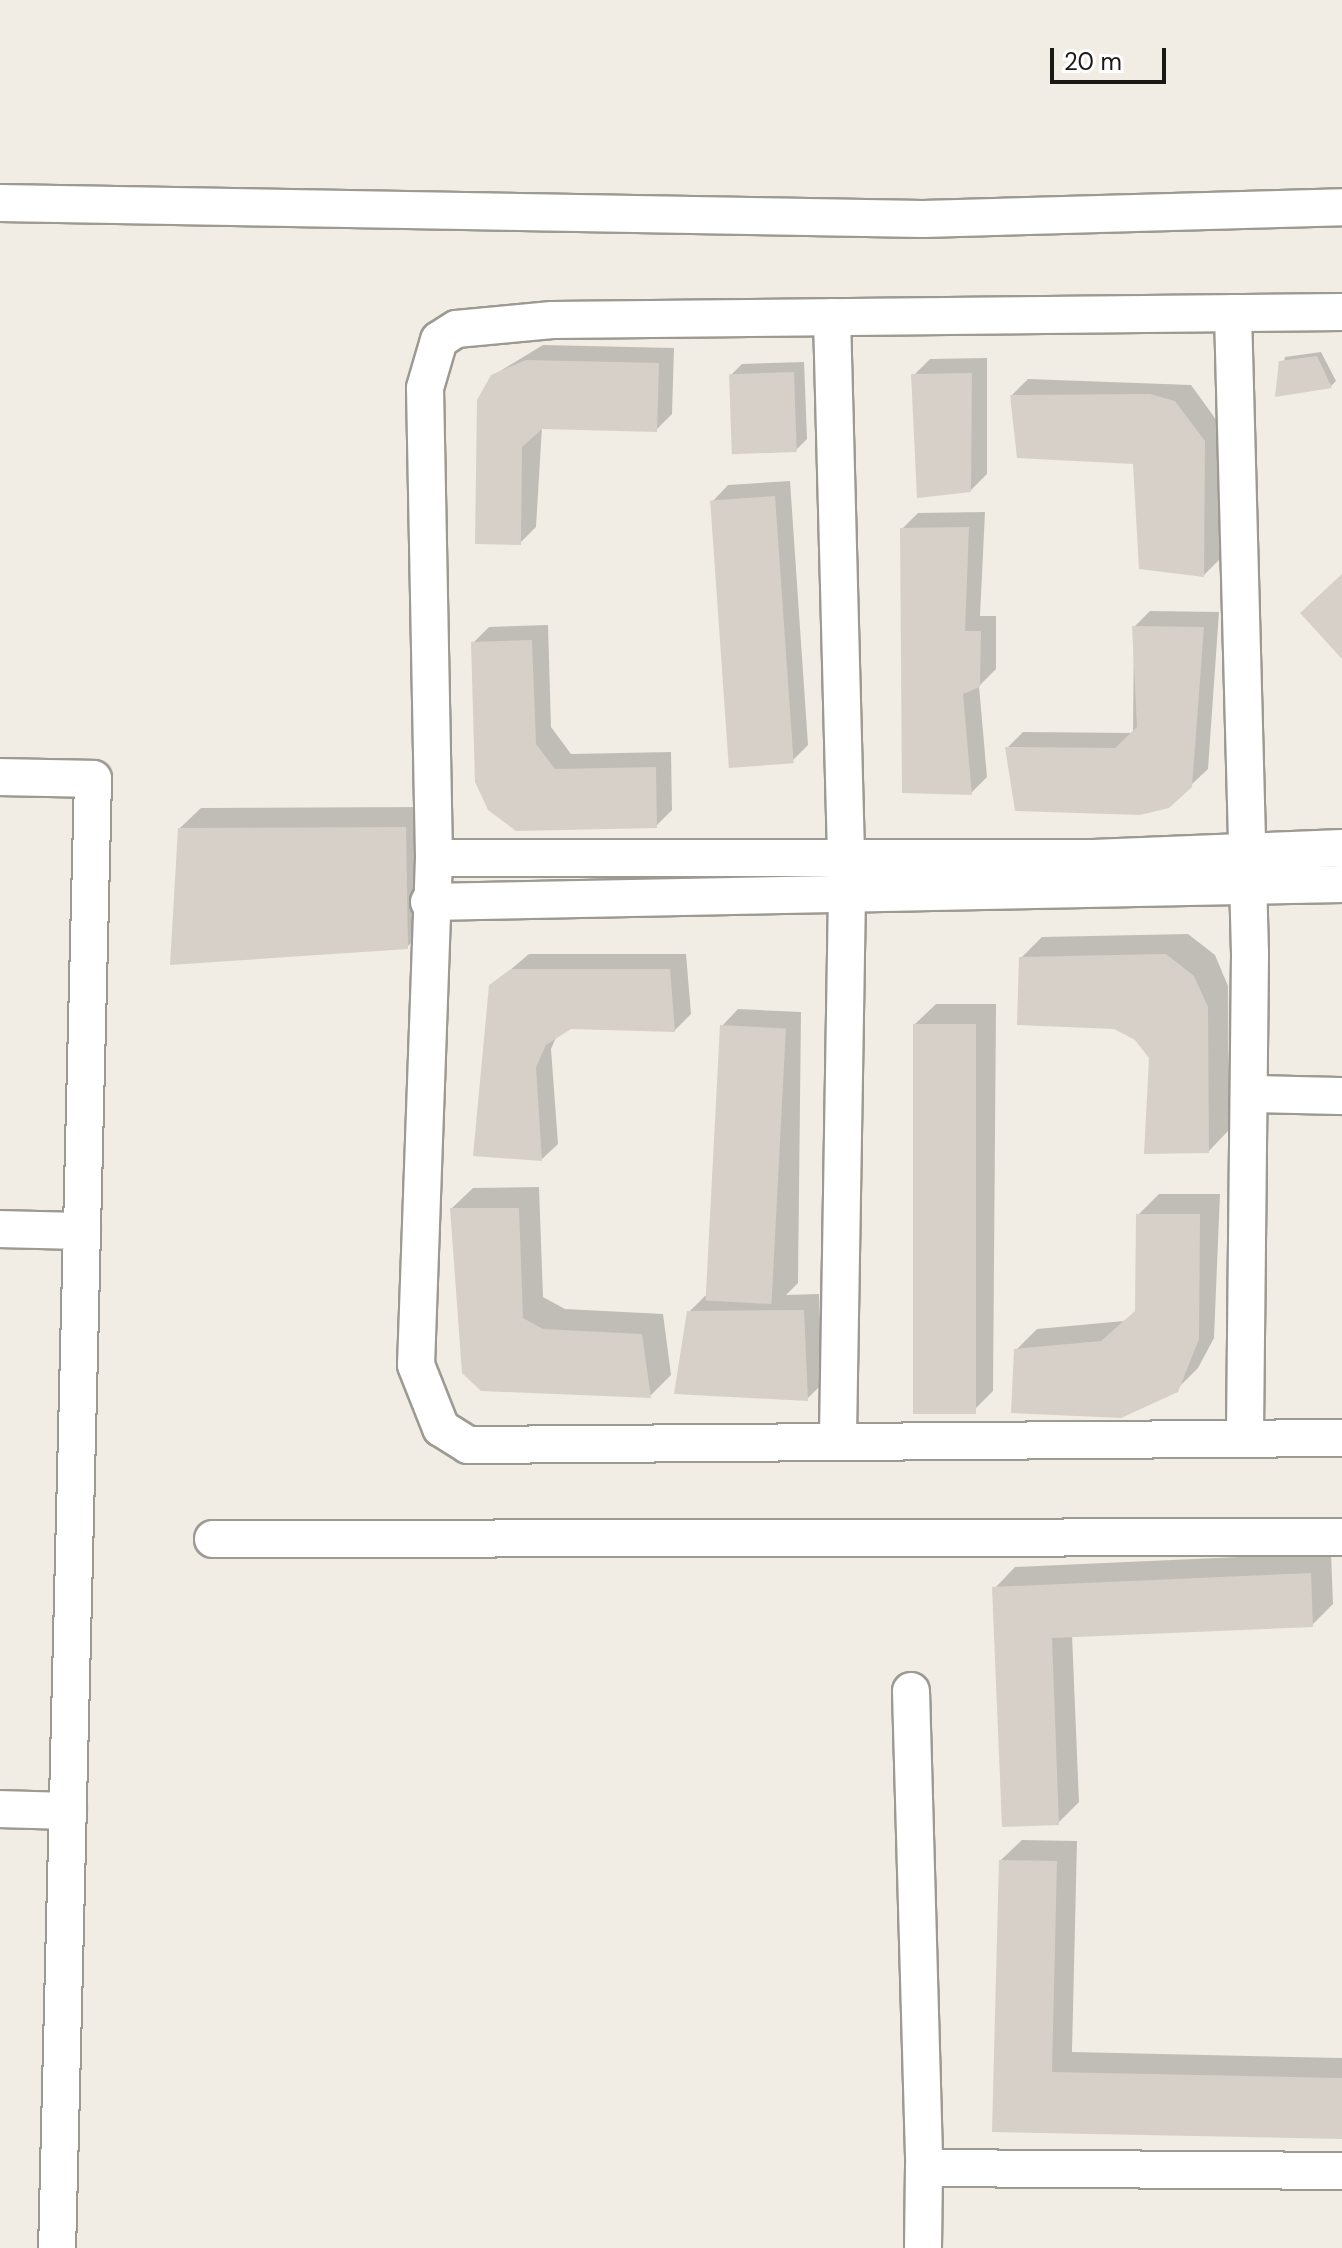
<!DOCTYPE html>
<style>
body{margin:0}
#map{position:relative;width:1342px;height:2248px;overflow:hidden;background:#f1ede4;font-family:"DM Sans",sans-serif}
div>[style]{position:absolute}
.shadow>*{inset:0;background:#0003}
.building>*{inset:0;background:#d6d0c8;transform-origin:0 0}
.roads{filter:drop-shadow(2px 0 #9d9a92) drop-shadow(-2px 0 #9d9a92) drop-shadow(0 2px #9d9a92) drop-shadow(0 -2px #9d9a92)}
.minor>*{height:36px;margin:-18px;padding:0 18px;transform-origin:18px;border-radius:18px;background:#fff}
span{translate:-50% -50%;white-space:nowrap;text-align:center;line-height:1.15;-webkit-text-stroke:7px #fff;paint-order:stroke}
.scale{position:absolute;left:1050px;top:48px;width:116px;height:36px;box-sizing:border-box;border:4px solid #191815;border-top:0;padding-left:10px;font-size:24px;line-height:28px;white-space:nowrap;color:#191815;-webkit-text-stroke:6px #fff;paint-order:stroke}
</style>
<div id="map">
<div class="shadow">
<i style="clip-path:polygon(543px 345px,674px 348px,672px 414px,656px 430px,542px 427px,536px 527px,520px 543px,492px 376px)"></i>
<i style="clip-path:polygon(1321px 352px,1336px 381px,1331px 386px,1277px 394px,1285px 357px)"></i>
<i style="clip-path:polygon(987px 358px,987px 474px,970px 491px,914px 375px,930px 359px)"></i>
<i style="clip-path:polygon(804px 362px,807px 439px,796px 450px,731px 375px,742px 364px)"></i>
<i style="clip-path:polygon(1028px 379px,1191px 385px,1220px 425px,1220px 559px,1204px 575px,1135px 462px,1012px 395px)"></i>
<i style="clip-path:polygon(790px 481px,808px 745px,792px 761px,712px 502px,728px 485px)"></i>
<i style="clip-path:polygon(985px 512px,980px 616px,996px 616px,996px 669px,979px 686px,987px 777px,971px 793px,902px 529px,918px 513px)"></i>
<i style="clip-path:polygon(1150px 611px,1219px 612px,1208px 769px,1191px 785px,1007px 748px,1023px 732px,1133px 733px,1134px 627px)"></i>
<i style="clip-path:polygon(548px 625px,551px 727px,571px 754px,671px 752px,672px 810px,656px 826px,516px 829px,473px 643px,489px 627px)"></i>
<i style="clip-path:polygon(426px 807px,428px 926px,407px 947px,180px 828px,201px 808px)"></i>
<i style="clip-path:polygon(1188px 934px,1215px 955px,1228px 986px,1229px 1130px,1209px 1151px,1137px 1038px,1021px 958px,1042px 937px)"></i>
<i style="clip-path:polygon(529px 954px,686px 954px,691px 1014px,675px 1030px,570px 1027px,557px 1035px,551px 1049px,558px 1144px,542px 1159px,491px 986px)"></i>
<i style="clip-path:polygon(936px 1004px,996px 1004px,993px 1391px,972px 1412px,915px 1024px)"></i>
<i style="clip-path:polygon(738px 1009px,801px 1012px,798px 1283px,786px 1295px,819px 1294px,823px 1383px,807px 1399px,689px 1312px,705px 1296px,720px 1295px,722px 1026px)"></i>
<i style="clip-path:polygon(539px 1187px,543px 1297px,565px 1309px,663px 1314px,671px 1375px,650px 1396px,482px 1389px,452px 1208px,473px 1188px)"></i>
<i style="clip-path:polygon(1159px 1194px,1220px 1194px,1214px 1338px,1198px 1368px,1176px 1390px,1016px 1350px,1037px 1329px,1124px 1321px,1137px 1312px,1138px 1215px)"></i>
<i style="clip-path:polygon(1331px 1553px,1333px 1604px,1312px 1625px,1072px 1635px,1079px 1802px,1058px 1823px,995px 1588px,1015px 1567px)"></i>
<i style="clip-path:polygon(1022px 1840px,1077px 1841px,1072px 2052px,1342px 2058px,1342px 2137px,994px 2130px,1001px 1860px)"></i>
</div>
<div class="building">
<i style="clip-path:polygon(1317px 356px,1332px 388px,1275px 397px,1279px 361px)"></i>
<i style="clip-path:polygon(526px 360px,659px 363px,657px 432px,542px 429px,522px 447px,521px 545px,475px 544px,477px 400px,491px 375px)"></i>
<i style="left:794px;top:372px;width:80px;height:65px;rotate:88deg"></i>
<i style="clip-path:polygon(972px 373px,971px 492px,917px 498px,911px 374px)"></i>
<i style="clip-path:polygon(1150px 394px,1175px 401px,1205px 441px,1204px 577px,1139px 569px,1133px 464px,1017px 458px,1010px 395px)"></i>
<i style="left:775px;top:496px;width:268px;height:65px;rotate:86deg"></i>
<i style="clip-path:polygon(969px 527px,965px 631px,981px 631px,980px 687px,963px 694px,972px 795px,902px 793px,900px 528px)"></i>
<i style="clip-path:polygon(1342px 574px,1342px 659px,1300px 613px)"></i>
<i style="clip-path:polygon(1132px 626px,1204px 627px,1192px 787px,1169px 808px,1140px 815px,1015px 811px,1005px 747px,1115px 748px,1137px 727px)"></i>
<i style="clip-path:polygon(532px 640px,536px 744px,555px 769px,656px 767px,657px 828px,516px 831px,488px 810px,475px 782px,471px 642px)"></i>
<i style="clip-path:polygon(406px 827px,408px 949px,170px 965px,178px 828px)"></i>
<i style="clip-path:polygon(1166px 954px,1194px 976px,1208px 1007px,1209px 1153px,1144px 1154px,1149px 1058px,1135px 1040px,1114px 1029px,1017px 1025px,1019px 957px)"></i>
<i style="clip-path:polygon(511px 969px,670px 969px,675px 1032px,571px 1029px,546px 1045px,536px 1067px,542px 1161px,473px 1156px,489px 985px)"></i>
<i style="left:913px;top:1024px;width:63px;height:390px"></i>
<i style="left:720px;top:1025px;width:66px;height:276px;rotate:3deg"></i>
<i style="clip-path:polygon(450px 1208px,519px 1208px,523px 1318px,543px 1329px,642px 1334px,651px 1398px,481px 1391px,462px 1373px)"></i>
<i style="clip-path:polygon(1136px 1214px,1200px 1214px,1199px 1339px,1178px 1392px,1121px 1418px,1011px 1413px,1014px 1349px,1101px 1341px,1135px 1311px)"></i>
<i style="clip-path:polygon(804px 1310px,808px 1401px,674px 1394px,687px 1311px)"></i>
<i style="clip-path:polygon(1311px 1573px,1313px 1627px,1052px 1638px,1059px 1825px,1002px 1827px,992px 1587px)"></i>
<i style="clip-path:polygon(999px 1860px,1057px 1861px,1052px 2072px,1342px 2078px,1342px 2139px,992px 2132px)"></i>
</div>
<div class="roads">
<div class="minor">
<i style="left:0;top:203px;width:923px;rotate:0.99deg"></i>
<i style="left:923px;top:219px;width:419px;rotate:-1.6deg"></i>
<i style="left:1342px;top:312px;width:790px;rotate:179.42deg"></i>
<i style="left:552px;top:320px;width:96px;rotate:174.6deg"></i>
<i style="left:456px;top:329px;width:20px;rotate:147deg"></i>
<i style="left:439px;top:340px;width:50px;rotate:106.3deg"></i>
<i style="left:425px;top:388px;width:470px;rotate:88.9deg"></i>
<i style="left:434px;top:858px;width:507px;rotate:92.03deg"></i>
<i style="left:416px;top:1365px;width:68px;rotate:68.4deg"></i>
<i style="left:441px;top:1428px;width:32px;rotate:32deg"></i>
<i style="left:468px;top:1445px;width:874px;rotate:-0.46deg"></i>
<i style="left:1233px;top:313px;width:642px;rotate:88.48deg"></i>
<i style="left:1250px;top:955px;width:483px;rotate:90.6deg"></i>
<i style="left:832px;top:317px;width:576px;rotate:88.51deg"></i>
<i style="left:847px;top:893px;width:544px;rotate:90.95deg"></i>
<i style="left:0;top:777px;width:93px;rotate:1.2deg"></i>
<i style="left:93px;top:779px;width:1469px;rotate:91.4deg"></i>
<i style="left:434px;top:858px;width:659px"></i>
<i style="left:1093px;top:858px;width:249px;rotate:-2.3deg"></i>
<i style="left:429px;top:902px;width:913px;rotate:-1.13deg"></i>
<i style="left:1251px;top:1094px;width:91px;rotate:1.3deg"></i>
<i style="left:0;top:1229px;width:82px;rotate:1.4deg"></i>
<i style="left:213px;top:1539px;width:1129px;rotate:-0.1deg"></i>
<i style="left:911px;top:1691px;width:477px;rotate:88.4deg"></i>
<i style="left:0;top:1809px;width:68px;rotate:1.7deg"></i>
<i style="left:923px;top:2248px;width:80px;rotate:-89.3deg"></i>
<i style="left:924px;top:2168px;width:418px;rotate:0.4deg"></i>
</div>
</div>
<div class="scale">20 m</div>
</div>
